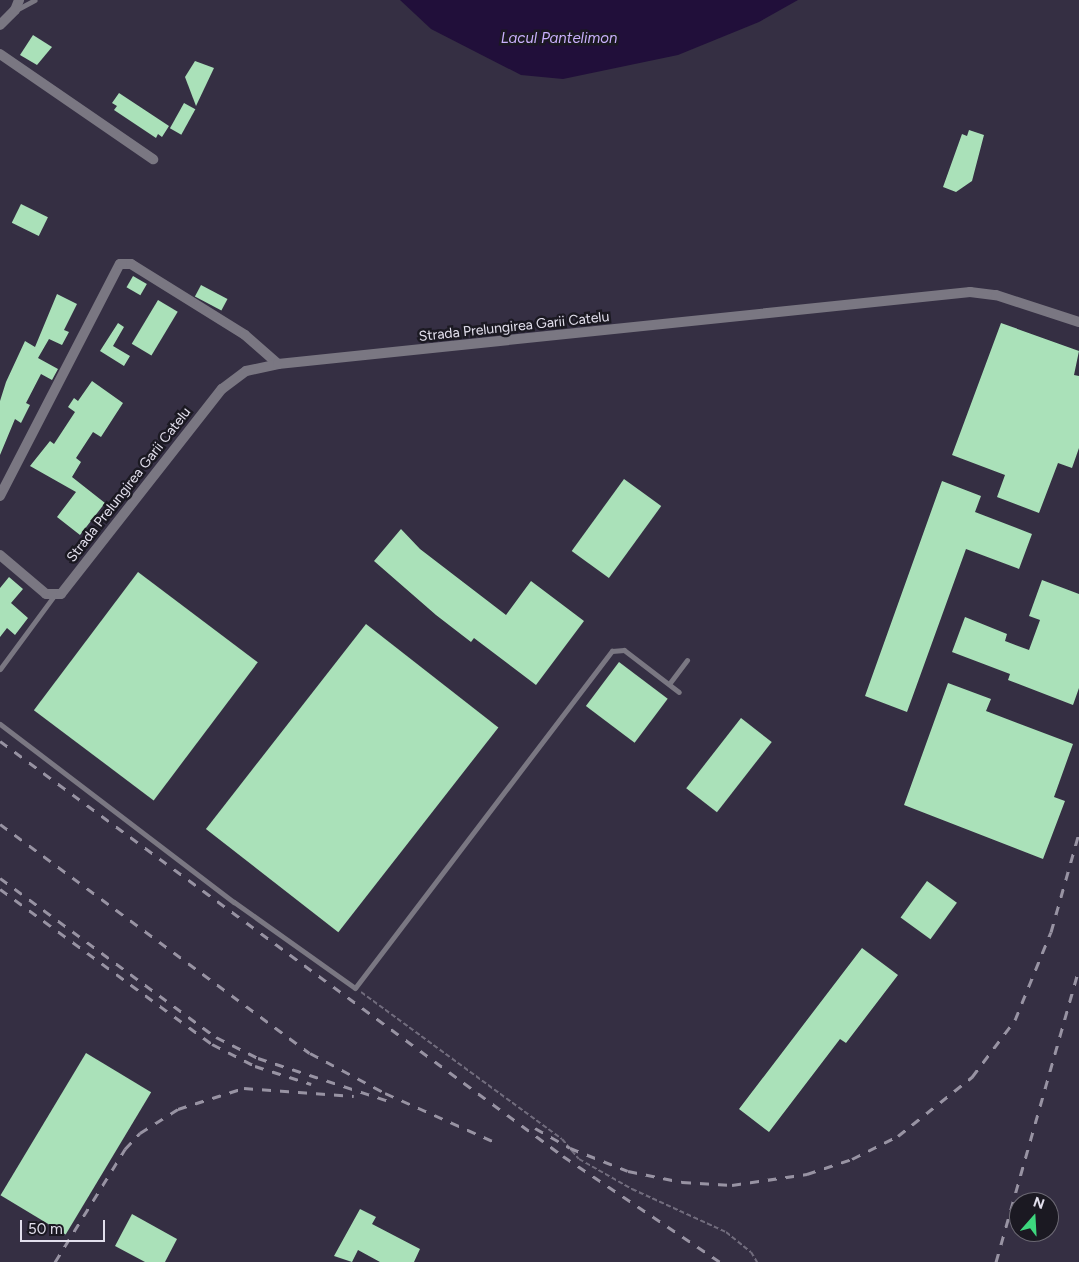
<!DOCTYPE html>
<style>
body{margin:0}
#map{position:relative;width:1079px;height:1262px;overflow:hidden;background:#352f43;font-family:Figtree,sans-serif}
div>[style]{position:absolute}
.water>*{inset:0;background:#210f3a}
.building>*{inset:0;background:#aae1b9;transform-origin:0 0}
.path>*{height:2px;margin-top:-1px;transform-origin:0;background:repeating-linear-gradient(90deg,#716c7d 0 5px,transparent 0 7.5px)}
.lane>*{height:5px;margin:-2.5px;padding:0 2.5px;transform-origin:2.5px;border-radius:2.5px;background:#7a7782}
.street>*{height:10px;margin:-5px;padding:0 5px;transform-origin:5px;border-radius:5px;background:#7a7782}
.rail>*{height:3px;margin-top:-1.5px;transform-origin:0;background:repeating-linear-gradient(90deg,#9893a3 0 9px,transparent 0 18px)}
span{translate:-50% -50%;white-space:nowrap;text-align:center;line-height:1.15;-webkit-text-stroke:5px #1b1922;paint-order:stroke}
.street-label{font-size:14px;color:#e2dfec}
.water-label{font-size:15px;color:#cab1fd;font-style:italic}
.north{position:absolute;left:1009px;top:1192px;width:50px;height:50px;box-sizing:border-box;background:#1b1922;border:1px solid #6b6873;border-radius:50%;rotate:19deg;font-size:14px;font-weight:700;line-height:20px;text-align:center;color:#e2dfec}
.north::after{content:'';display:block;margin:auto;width:18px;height:22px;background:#3dd77e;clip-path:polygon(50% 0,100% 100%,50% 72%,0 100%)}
.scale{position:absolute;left:20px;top:1220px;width:85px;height:22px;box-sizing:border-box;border:2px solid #e2dfec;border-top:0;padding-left:6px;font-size:15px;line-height:18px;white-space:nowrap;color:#e2dfec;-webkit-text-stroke:4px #1b1922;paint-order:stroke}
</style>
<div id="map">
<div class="water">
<i style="clip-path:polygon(400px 0,798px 0,759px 22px,678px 55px,563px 79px,521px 75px,431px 29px)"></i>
</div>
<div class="building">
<i style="clip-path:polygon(33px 35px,52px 47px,37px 65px,20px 55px)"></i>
<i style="clip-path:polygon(195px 61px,214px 68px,196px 106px,185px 77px)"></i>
<i style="clip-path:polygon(119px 93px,169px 126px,162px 137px,158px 134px,156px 138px,114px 110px,117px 106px,112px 103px)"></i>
<i style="left:184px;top:103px;width:13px;height:29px;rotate:29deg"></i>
<i style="clip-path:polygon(969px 130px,984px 135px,972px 181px,956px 192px,943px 187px,962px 134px,967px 136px)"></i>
<i style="left:21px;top:204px;width:30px;height:21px;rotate:26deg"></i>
<i style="left:133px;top:276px;width:16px;height:13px;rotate:30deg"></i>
<i style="left:201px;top:285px;width:30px;height:13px;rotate:28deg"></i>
<i style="clip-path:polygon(57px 294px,77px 304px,64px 330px,69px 332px,62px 345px,49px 339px,38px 358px,58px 369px,52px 380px,41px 374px,26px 403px,30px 405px,21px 423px,15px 419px,0 455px,0 401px,6px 382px,25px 341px,35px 347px)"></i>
<i style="left:158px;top:300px;width:23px;height:51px;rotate:31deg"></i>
<i style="clip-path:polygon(118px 323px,124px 327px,113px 346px,130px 356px,124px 366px,100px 351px)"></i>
<i style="clip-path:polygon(1001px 323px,1079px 351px,1074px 375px,1079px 376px,1079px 448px,1072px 468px,1058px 463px,1039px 513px,997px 497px,1005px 475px,952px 455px)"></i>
<i style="clip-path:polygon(92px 381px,123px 403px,101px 437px,93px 432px,76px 458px,81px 462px,72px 477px,105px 503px,80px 535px,57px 517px,76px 492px,30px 466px,50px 441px,54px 444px,75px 412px,68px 407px,74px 398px,78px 401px)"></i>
<i style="left:624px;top:479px;width:46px;height:89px;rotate:36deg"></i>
<i style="clip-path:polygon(942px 481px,981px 496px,975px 512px,1032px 534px,1019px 569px,966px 549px,907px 712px,865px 696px)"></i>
<i style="clip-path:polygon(401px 529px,420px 549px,506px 615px,531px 581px,584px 621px,536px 685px,474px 638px,471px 642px,436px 615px,374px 561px)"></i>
<i style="left:138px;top:572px;width:150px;height:173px;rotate:37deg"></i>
<i style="clip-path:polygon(9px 577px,23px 589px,11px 603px,28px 618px,15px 635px,7px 628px,0 637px,0 588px)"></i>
<i style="clip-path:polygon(1042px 580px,1079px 594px,1079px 688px,1073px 705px,1008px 680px,1010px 674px,952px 652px,965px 617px,1007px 634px,1005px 641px,1029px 650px,1040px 620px,1029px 616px)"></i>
<i style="left:366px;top:624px;width:168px;height:260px;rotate:38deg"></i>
<i style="left:619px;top:662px;width:61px;height:55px;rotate:37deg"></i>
<i style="clip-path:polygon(948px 683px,991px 699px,986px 711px,1073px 744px,1054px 797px,1065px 801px,1043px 859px,904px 805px)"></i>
<i style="left:741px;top:718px;width:39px;height:89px;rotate:38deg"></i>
<i style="left:927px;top:881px;width:37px;height:45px;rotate:36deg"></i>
<i style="clip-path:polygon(862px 948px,898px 975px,846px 1043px,840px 1039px,769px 1132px,739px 1109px)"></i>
<i style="left:86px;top:1053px;width:76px;height:166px;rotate:31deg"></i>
<i style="clip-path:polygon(360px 1209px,376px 1217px,372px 1224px,420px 1249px,414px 1262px,380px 1262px,358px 1250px,352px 1262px,334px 1256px)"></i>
<i style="clip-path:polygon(132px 1214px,177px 1239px,165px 1262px,145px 1262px,115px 1246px)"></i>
</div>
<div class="path">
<i style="left:361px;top:992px;width:249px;rotate:36.2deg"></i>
<i style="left:562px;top:1139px;width:26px;rotate:50deg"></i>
<i style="left:579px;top:1159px;width:61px;rotate:29.5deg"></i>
<i style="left:632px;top:1189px;width:103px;rotate:24.6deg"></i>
<i style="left:726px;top:1232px;width:32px;rotate:39deg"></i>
<i style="left:751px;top:1252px;width:12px;rotate:59deg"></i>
</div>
<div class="lane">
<i style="left:16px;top:10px;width:21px;rotate:-28deg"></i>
<i style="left:0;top:669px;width:89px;rotate:-53.6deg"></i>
<i style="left:669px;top:684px;width:30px;rotate:-53deg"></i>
<i style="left:0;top:724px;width:294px;rotate:37.3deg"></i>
<i style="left:234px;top:902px;width:148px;rotate:35.4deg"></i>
<i style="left:355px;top:988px;width:424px;rotate:-52.7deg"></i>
<i style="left:612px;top:651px;width:12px;rotate:-5deg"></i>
<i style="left:624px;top:650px;width:69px;rotate:37.4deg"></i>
</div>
<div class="street">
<i style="left:0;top:25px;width:21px;rotate:-45deg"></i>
<i style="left:15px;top:10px;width:11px;rotate:-68deg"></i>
<i style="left:0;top:54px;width:186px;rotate:34.5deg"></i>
<i style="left:0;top:496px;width:261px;rotate:-62.7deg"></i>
<i style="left:120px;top:264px;width:11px"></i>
<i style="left:131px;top:264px;width:134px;rotate:31.9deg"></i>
<i style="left:245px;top:335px;width:44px;rotate:41.3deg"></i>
<i style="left:0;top:555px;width:60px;rotate:40.3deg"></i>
<i style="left:46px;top:594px;width:15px"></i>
<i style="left:61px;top:594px;width:261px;rotate:-51.9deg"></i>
<i style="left:222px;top:389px;width:30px;rotate:-37deg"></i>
<i style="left:246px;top:371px;width:33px;rotate:-12deg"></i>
<i style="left:278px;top:364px;width:696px;rotate:-5.94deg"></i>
<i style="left:970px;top:292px;width:26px;rotate:7deg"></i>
<i style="left:996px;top:295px;width:87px;rotate:18deg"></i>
</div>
<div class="rail">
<i style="left:0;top:741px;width:699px;rotate:36.39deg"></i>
<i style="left:563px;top:1156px;width:189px;rotate:34deg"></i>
<i style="left:0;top:824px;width:385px;rotate:36.5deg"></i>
<i style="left:310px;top:1053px;width:85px;rotate:28.1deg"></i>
<i style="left:385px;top:1093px;width:123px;rotate:24.1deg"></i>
<i style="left:0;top:878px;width:268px;rotate:36.4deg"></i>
<i style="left:216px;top:1037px;width:47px;rotate:26.6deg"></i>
<i style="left:258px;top:1058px;width:138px;rotate:18.2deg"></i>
<i style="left:0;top:889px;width:263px;rotate:36.2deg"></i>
<i style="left:212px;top:1044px;width:48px;rotate:27.1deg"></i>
<i style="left:255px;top:1066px;width:59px;rotate:17.8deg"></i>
<i style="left:535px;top:1128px;width:40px;rotate:29.7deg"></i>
<i style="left:570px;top:1148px;width:62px;rotate:21.6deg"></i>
<i style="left:628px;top:1171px;width:55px;rotate:11.5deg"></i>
<i style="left:682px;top:1182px;width:50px;rotate:3.4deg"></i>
<i style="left:732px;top:1185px;width:76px;rotate:-8.3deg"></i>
<i style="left:807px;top:1174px;width:47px;rotate:-18.4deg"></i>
<i style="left:852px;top:1159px;width:51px;rotate:-26.6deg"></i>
<i style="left:898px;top:1136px;width:95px;rotate:-38.6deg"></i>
<i style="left:972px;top:1077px;width:71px;rotate:-53deg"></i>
<i style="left:1015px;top:1020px;width:95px;rotate:-67.8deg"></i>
<i style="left:1051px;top:932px;width:103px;rotate:-74.2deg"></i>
<i style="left:55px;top:1262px;width:133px;rotate:-58.2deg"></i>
<i style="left:125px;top:1149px;width:22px;rotate:-47deg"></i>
<i style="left:140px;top:1133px;width:45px;rotate:-32.3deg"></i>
<i style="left:178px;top:1109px;width:69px;rotate:-17.7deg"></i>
<i style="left:244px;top:1088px;width:110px;rotate:4.2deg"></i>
<i style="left:996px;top:1262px;width:305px;rotate:-74.2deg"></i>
</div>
<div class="street-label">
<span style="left:514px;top:327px;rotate:-6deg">Strada Prelungirea Garii Catelu</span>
<span style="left:129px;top:485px;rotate:-52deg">Strada Prelungirea Garii Catelu</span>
</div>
<div class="water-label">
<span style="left:559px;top:39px">Lacul Pantelimon</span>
</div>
<div class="north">N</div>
<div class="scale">50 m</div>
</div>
